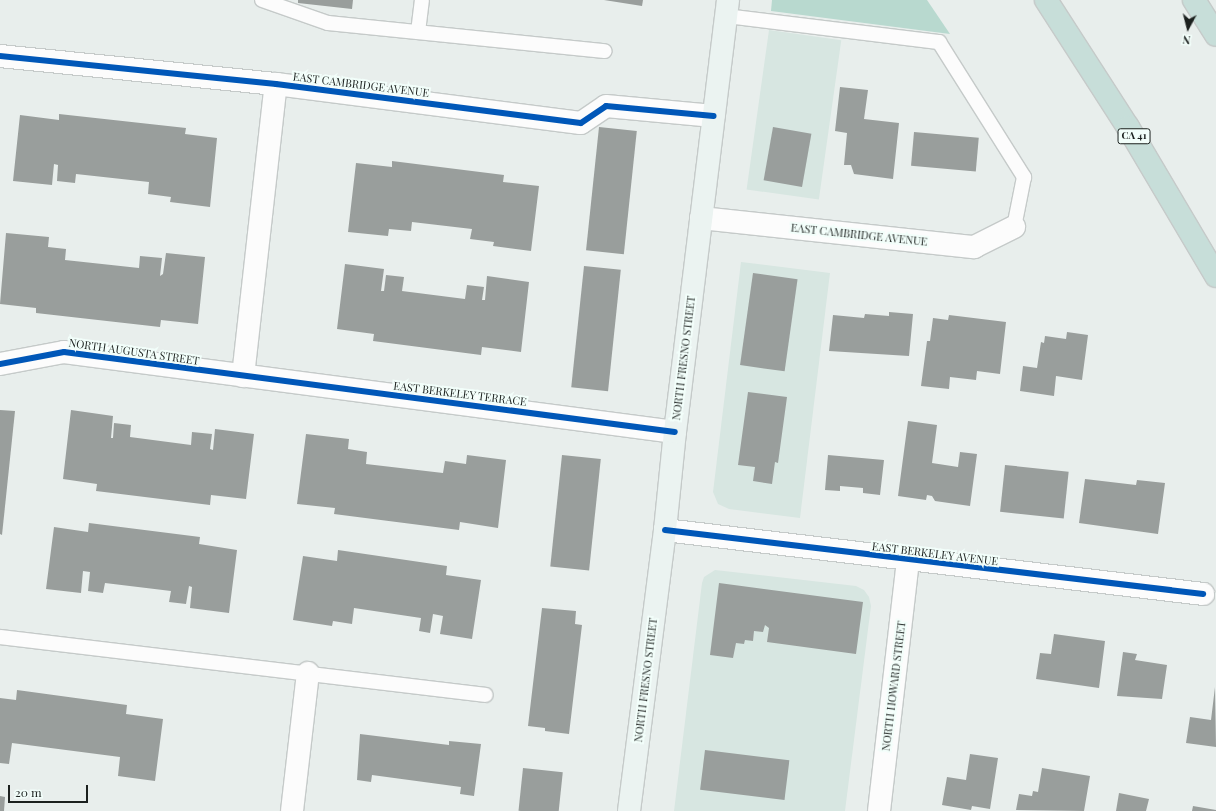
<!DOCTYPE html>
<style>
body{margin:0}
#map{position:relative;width:1216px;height:811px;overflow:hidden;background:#e8eeec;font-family:"Playfair Display",serif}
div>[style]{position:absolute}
.built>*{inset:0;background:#d7e6e1;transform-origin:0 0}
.green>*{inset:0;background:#b8d9cf}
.building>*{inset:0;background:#999e9c;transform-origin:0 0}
.roads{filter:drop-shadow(1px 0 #c5cac9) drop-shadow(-1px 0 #c5cac9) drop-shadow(0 1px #c5cac9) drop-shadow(0 -1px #c5cac9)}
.lane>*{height:14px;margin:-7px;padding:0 7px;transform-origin:7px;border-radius:7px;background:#fcfcfc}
.street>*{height:22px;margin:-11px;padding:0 11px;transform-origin:11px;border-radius:11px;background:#fcfcfc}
.secondary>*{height:22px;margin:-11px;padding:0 11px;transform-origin:11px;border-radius:11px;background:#ebf3f1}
.highway>*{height:22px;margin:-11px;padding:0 11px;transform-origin:11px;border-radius:11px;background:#c7ded9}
.cycleway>*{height:6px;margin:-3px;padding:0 3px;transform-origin:3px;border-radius:3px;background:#0057b8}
span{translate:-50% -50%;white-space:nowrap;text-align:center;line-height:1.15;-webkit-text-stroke:4px #f2fefa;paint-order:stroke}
.shield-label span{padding:1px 3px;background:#f2fefa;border:1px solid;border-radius:3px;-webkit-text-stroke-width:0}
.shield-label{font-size:10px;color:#1b201e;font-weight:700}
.street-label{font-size:11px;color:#1b201e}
.north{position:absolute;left:1168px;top:8px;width:40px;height:40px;-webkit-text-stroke:3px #f2fefa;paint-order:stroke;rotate:187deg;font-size:11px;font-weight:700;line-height:16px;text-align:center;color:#1b201e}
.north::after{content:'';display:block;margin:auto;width:14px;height:18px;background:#1b201e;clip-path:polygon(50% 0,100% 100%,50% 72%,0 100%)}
.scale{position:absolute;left:8px;top:785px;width:80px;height:18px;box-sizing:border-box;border:2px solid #1b201e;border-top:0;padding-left:5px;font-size:12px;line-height:14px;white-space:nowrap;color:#1b201e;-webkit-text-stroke:3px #f2fefa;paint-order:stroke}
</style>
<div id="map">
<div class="built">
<i style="left:769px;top:30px;width:73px;height:161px;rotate:8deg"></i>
<i style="clip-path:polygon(741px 262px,830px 273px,800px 518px,729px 509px,718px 504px,713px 492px)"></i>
<i style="clip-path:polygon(715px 570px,856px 586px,864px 590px,869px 597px,871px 606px,845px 811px,674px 811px,702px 583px,704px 577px)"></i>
</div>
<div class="green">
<i style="clip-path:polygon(772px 0,927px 0,950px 34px,771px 11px)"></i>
</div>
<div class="building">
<i style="clip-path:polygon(298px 0,353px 0,352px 9px,298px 3px)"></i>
<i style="clip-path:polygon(604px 0,643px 0,642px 6px)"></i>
<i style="clip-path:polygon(840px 87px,868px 90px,864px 119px,899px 123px,893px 179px,854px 174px,851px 165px,844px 165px,847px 133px,835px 131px)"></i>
<i style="clip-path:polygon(59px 114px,186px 128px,185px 134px,217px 138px,210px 207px,170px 202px,171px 197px,148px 194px,149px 182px,76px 174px,75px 183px,57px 181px,58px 165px,54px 164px,52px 185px,13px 181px,20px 115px,59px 120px)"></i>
<i style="left:599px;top:127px;width:38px;height:124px;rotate:6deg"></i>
<i style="left:773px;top:127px;width:39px;height:54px;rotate:10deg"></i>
<i style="left:914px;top:132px;width:65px;height:34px;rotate:5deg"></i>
<i style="clip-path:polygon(392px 161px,504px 175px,503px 182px,539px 186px,531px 251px,493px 246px,494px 242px,470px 239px,472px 229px,412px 222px,411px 231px,389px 229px,388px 236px,348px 232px,356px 163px,392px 167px)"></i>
<i style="clip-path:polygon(6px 233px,49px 237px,48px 247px,66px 249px,65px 260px,139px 268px,140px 256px,162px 258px,160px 276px,163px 274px,166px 253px,205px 257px,198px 324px,161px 320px,160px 327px,36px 313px,36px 308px,0 304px)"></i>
<i style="clip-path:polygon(345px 264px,384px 269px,381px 291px,384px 291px,386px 275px,404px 277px,402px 291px,465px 299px,467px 285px,484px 287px,482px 300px,485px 300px,487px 276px,529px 282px,521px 352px,482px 347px,481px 355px,373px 341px,374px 334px,337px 329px)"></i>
<i style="left:584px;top:266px;width:37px;height:122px;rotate:6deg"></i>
<i style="left:753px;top:273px;width:45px;height:93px;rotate:8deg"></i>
<i style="clip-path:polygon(889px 312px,913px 314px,909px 356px,829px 351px,833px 315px,864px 318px,865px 314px,889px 316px)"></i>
<i style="clip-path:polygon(949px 315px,1006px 322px,1000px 374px,977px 371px,976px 380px,950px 377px,949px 389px,921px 386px,927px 341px,930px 341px,933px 318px,948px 320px)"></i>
<i style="clip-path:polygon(1067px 332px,1088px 335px,1082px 380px,1056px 376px,1054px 396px,1020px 391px,1023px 366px,1037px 368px,1041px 342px,1044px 343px,1045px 336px,1066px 339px)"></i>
<i style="clip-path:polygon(748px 392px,787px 397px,778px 463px,775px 462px,772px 484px,753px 481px,755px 467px,738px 465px)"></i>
<i style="clip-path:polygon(0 410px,15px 411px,2px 535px,0 534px)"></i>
<i style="clip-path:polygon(71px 410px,113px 416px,111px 438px,113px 438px,114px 423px,131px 425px,130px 437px,191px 445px,192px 432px,212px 434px,210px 449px,213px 450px,215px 429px,254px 434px,246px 499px,211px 495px,210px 505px,96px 491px,97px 484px,63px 479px)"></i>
<i style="clip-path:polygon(908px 421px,937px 425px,932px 463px,958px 467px,960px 452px,977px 454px,970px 506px,935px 501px,932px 496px,927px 495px,926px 500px,898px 496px)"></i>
<i style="clip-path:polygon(306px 434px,349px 439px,348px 449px,367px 452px,366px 464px,443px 473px,445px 461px,466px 464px,467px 455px,506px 460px,498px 528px,460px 522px,459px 530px,334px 514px,335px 508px,297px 504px)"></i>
<i style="left:562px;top:455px;width:39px;height:112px;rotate:6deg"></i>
<i style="clip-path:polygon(828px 455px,884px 460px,880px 495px,863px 493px,863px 488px,840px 486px,840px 491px,825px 490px)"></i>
<i style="left:1005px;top:465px;width:64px;height:47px;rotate:6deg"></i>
<i style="clip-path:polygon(1085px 479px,1136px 485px,1137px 480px,1165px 483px,1158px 534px,1079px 523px)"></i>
<i style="clip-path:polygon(89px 523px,200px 537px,199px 544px,237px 550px,229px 613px,190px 608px,192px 587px,189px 586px,186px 604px,169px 602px,171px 591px,105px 583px,103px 593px,88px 591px,90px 572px,83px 571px,81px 593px,46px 589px,54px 527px,88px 532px)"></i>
<i style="clip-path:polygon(338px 550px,447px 566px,446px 575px,481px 580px,472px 639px,440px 634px,443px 616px,433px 614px,430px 633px,419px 631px,421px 618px,354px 608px,352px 624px,333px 621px,332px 626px,293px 620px,303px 556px,337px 561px)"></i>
<i style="clip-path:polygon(719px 583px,863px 602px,856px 654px,767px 642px,769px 628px,765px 625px,763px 632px,754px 631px,753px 641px,745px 640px,744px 644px,736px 643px,733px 658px,710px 655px)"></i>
<i style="clip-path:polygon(542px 608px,576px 611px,575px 624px,582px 625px,569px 734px,545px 731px,545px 728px,528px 726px)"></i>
<i style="clip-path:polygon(1054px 634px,1105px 641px,1099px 688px,1036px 679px,1040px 653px,1051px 654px)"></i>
<i style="clip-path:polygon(1123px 652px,1137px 654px,1135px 660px,1167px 665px,1162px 699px,1117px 696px)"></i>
<i style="clip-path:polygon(1215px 687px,1216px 747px,1186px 743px,1190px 717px,1211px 720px)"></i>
<i style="clip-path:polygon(17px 690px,127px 705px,126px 714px,163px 719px,155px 781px,118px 776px,120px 757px,12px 743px,9px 764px,0 763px,0 698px,16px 700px)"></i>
<i style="clip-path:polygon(360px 734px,449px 745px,449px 741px,481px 744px,474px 796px,460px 794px,461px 787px,372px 775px,371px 782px,357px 780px)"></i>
<i style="left:705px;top:750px;width:85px;height:40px;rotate:7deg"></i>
<i style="clip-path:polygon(970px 754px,998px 758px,990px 809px,972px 806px,971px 810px,942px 805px,947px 777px,966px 780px)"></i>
<i style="left:523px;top:768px;width:40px;height:43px;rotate:6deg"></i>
<i style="clip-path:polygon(1042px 768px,1090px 776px,1084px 811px,1016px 810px,1019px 794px,1032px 796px,1033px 791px,1038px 792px)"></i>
<i style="clip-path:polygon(1119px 793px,1149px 799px,1146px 811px,1116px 811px)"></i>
<i style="clip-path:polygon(0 796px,5px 797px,4px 811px,0 811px)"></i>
<i style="clip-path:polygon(1193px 806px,1216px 810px,1216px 811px,1192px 811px)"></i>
</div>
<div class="roads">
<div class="lane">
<i style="left:262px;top:0;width:70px;rotate:19.2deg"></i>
<i style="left:328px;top:23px;width:278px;rotate:5.8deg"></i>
<i style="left:726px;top:16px;width:215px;rotate:7deg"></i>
<i style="left:939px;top:42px;width:160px;rotate:57.8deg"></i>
<i style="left:1024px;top:177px;width:51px;rotate:101.3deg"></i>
<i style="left:418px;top:32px;width:32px;rotate:-83deg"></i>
<i style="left:0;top:637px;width:489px;rotate:6.8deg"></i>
</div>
<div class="street">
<i style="left:0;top:56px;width:277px;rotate:5.8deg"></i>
<i style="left:276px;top:84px;width:307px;rotate:7.3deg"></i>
<i style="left:581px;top:123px;width:30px;rotate:-34deg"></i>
<i style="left:606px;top:106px;width:108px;rotate:5.3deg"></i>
<i style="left:701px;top:218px;width:275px;rotate:6.1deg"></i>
<i style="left:974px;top:247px;width:45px;rotate:-26.6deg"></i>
<i style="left:0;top:364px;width:65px;rotate:-10.6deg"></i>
<i style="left:64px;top:352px;width:616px;rotate:7.46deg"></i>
<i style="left:243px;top:376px;width:294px;rotate:-83.6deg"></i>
<i style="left:665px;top:530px;width:542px;rotate:6.78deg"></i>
<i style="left:292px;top:811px;width:139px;rotate:-83.4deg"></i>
<i style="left:879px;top:811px;width:252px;rotate:-83.4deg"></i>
</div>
<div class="secondary">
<i style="left:629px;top:811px;width:283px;rotate:-82.7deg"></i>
<i style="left:665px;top:530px;width:99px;rotate:-84.2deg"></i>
<i style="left:675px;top:432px;width:435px;rotate:-83deg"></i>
</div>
<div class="highway">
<i style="left:1046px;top:0;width:151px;rotate:57.2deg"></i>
<i style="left:1128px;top:127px;width:173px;rotate:59.4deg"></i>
<i style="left:1194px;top:0;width:41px;rotate:57.8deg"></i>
</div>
</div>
<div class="cycleway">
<i style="left:0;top:56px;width:277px;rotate:5.8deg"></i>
<i style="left:276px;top:84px;width:307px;rotate:7.3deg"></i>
<i style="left:581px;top:123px;width:30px;rotate:-34deg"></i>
<i style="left:606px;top:106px;width:108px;rotate:5.3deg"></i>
<i style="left:0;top:364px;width:65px;rotate:-10.6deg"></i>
<i style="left:64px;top:352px;width:616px;rotate:7.46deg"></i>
<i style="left:665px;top:530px;width:542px;rotate:6.78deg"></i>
</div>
<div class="shield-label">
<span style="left:1134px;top:136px">CA 41</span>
</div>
<div class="street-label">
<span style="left:361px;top:85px;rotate:7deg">EAST CAMBRIDGE AVENUE</span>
<span style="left:859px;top:235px;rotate:6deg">EAST CAMBRIDGE AVENUE</span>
<span style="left:134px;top:352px;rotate:8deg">NORTH AUGUSTA STREET</span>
<span style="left:684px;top:358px;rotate:-83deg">NORTH FRESNO STREET</span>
<span style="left:460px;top:394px;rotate:7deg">EAST BERKELEY TERRACE</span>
<span style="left:935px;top:554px;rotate:7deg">EAST BERKELEY AVENUE</span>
<span style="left:646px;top:680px;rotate:-83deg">NORTH FRESNO STREET</span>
<span style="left:894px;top:686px;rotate:-83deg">NORTH HOWARD STREET</span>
</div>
<div class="north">N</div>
<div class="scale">20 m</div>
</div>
